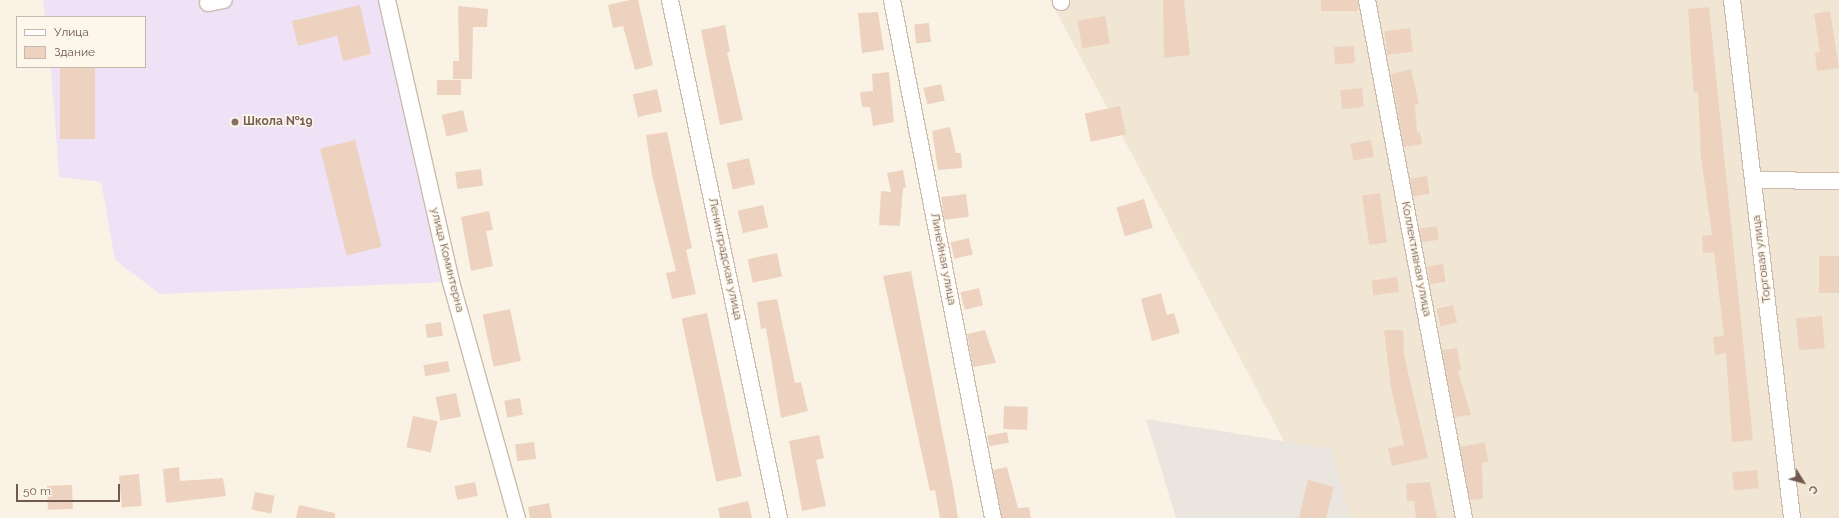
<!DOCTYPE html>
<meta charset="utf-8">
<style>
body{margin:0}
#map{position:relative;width:1839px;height:518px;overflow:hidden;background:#faf3e5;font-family:Raleway,sans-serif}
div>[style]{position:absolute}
.residential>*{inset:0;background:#f1e5d4}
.industrial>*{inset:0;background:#eae5df}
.education>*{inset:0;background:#efe2f6}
.building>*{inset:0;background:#edd3bf;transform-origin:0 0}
.roads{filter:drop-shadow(1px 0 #cbbbad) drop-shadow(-1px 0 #cbbbad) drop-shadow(0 1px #cbbbad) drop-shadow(0 -1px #cbbbad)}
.minor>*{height:16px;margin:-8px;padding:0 8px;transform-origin:8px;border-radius:8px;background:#fff}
.dots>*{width:11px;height:11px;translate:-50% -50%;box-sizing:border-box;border:2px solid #fdf7eb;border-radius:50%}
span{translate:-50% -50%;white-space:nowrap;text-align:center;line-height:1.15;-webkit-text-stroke:3px #fdf7eb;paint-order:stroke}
.education-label{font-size:12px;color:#785e54;font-weight:700}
.left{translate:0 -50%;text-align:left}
.street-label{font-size:12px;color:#715a4d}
.legend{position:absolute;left:16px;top:16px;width:130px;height:52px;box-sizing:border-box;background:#fdf7eb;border:1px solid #c5b8ac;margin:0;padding:5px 7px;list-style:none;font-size:12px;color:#715a4d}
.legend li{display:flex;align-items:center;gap:8px;height:20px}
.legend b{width:20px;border:1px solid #c5b8ac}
.north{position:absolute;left:1783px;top:462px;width:40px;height:40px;-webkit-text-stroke:3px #fdf7eb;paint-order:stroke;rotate:127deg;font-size:11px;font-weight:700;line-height:16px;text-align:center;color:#715a4d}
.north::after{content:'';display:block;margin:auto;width:14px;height:18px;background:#715a4d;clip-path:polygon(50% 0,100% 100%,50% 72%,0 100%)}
.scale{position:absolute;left:16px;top:484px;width:104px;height:18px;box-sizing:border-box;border:2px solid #715a4d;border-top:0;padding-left:5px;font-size:12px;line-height:14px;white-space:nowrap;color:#715a4d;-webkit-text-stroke:3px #fdf7eb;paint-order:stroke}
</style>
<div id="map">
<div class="residential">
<i style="clip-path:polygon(1050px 0,1839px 0,1839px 518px,1325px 518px)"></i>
</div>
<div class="industrial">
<i style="clip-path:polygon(1146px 419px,1332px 449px,1350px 518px,1176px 518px)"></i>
</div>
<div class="education">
<i style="clip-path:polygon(43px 0,387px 0,451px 282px,160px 294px,115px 260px,101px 182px,59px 177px,51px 67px,145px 67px,145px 17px,45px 17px)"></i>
</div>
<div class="building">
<i style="clip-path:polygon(630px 0,638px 0,653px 65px,635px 70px,623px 26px,613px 28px,608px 5px)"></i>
<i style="clip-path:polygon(1163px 0,1184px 0,1190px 55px,1164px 58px)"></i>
<i style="left:1321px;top:0;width:37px;height:11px"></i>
<i style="clip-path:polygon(360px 5px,371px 54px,343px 61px,337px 36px,298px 46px,292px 21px)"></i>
<i style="clip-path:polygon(458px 6px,488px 9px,487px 27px,473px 27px,472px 79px,453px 79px,453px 61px,459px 61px)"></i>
<i style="clip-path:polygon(1709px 7px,1753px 440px,1732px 442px,1726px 353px,1715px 355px,1713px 337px,1724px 336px,1714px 252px,1703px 253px,1702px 236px,1712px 235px,1701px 157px,1698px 92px,1694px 93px,1692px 71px,1688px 9px)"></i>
<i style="clip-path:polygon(1830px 11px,1839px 68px,1817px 71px,1815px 53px,1820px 52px,1814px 14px)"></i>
<i style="clip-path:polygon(878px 12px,884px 50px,862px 53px,858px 13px)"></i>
<i style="left:1105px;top:16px;width:28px;height:28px;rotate:80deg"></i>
<i style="left:929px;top:23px;width:19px;height:15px;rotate:84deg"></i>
<i style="clip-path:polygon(725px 25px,730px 52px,727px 52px,743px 120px,720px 125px,701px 30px)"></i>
<i style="left:1410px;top:28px;width:24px;height:26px;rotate:83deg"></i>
<i style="left:1354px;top:46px;width:17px;height:20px;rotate:87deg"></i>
<i style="left:60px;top:67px;width:35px;height:72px"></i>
<i style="clip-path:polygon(1411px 69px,1419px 104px,1415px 105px,1417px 133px,1420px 132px,1422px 144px,1404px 147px,1391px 74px)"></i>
<i style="clip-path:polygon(889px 72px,894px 122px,873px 126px,870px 107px,862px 107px,860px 92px,873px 91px,872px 74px)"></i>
<i style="left:461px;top:80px;width:15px;height:24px;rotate:90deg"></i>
<i style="left:941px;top:84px;width:17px;height:18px;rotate:77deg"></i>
<i style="left:1362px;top:88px;width:19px;height:22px;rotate:84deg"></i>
<i style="left:657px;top:89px;width:23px;height:25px;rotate:77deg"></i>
<i style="left:1120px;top:106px;width:29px;height:36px;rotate:78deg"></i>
<i style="left:463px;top:110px;width:22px;height:22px;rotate:77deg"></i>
<i style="clip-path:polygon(950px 127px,956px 153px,961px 153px,962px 168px,938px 170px,932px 131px)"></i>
<i style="clip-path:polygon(667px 132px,692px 248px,686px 250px,696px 294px,672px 299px,666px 273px,676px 271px,652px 175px,646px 135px)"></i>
<i style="left:355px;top:140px;width:110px;height:36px;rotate:76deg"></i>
<i style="left:1371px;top:140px;width:17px;height:21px;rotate:80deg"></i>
<i style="left:749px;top:158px;width:27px;height:23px;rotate:77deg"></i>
<i style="left:481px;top:169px;width:17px;height:26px;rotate:83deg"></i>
<i style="clip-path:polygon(903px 170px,906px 187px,903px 188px,900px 226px,879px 225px,881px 191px,891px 192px,887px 173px)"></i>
<i style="left:1427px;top:176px;width:18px;height:17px;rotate:81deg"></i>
<i style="left:1380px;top:193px;width:50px;height:18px;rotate:82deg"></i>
<i style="left:966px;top:194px;width:23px;height:25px;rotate:83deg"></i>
<i style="left:1144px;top:199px;width:30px;height:29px;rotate:73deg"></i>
<i style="left:763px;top:205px;width:23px;height:26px;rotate:77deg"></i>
<i style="clip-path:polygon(489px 211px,493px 230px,486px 231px,493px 266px,471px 271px,461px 217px)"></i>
<i style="left:1437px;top:226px;width:14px;height:18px;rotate:82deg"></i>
<i style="left:969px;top:238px;width:17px;height:19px;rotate:77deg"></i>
<i style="left:777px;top:253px;width:24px;height:30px;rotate:78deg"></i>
<i style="left:1839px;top:256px;width:37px;height:20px;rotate:90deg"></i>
<i style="left:1443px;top:264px;width:18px;height:16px;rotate:81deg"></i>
<i style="clip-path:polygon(911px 271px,953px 487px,958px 518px,940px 518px,935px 490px,930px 491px,883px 276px)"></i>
<i style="left:1397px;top:277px;width:15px;height:26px;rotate:82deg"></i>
<i style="left:979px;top:288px;width:18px;height:19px;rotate:77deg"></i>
<i style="clip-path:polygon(1161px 293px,1167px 315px,1174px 313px,1180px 333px,1152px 341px,1141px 299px)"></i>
<i style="clip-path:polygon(777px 299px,795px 383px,801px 382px,808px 411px,781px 418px,766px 328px,761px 329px,757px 302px)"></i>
<i style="left:1453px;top:305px;width:18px;height:17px;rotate:77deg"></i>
<i style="left:510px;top:309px;width:53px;height:28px;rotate:78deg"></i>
<i style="left:707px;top:313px;width:167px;height:26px;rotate:78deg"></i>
<i style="left:1822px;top:316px;width:32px;height:26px;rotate:85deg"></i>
<i style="left:441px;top:322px;width:14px;height:16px;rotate:82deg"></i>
<i style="clip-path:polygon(985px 330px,996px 363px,973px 367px,967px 334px)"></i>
<i style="clip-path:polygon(1384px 330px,1403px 330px,1404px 355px,1428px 458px,1392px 466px,1388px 448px,1404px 445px,1391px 387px)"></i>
<i style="clip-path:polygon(1457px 348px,1461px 370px,1458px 371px,1471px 415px,1455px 417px,1442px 350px)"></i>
<i style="left:448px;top:361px;width:11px;height:25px;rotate:80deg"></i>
<i style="left:456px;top:393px;width:24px;height:21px;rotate:78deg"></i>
<i style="left:520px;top:398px;width:17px;height:16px;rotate:80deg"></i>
<i style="left:1004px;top:406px;width:24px;height:23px;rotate:2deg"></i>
<i style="left:413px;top:416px;width:25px;height:32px;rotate:12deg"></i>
<i style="left:1007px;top:432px;width:11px;height:20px;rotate:80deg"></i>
<i style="clip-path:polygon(819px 435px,824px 458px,816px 460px,826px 506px,802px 511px,789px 441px)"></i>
<i style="left:534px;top:442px;width:17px;height:19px;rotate:83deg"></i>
<i style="clip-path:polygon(1485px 442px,1488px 461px,1482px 463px,1483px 499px,1470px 500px,1460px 447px)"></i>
<i style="clip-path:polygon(179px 467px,180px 481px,223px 478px,226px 496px,166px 503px,163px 469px)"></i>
<i style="clip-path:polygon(1007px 467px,1018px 508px,1029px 507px,1031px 518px,1002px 518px,993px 470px)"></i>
<i style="left:1757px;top:470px;width:18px;height:25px;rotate:84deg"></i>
<i style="left:139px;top:474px;width:32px;height:20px;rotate:85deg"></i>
<i style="clip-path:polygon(1308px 480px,1334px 487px,1326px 518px,1299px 518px)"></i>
<i style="left:475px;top:482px;width:14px;height:21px;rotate:78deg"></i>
<i style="clip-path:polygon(1430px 482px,1437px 518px,1416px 518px,1414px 501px,1407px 501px,1406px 484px)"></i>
<i style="left:72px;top:485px;width:24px;height:25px;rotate:88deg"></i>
<i style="left:255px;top:492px;width:20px;height:18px;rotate:11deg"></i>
<i style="clip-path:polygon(748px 501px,752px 518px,720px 518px,718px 508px)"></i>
<i style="clip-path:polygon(549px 503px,552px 518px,530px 518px,528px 507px)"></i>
<i style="clip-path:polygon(299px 505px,335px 513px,335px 518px,296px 518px)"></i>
</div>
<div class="roads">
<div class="minor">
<i style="left:387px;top:0;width:289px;rotate:77.2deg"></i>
<i style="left:451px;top:282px;width:245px;rotate:74.4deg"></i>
<i style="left:670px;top:0;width:529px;rotate:78.12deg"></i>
<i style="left:892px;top:0;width:528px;rotate:78.97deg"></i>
<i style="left:1061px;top:0;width:2px;rotate:90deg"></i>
<i style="left:1367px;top:0;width:527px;rotate:79.39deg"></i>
<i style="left:1732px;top:0;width:521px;rotate:83.39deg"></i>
<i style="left:208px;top:3px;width:16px;rotate:-11deg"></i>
<i style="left:1753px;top:180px;width:86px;rotate:0.7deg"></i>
</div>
</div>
<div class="dots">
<i style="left:235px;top:122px;background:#8d6e63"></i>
</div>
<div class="education-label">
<span class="left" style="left:243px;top:122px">Школа №19</span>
</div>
<div class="street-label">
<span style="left:725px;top:259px;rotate:78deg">Ленинградская улица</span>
<span style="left:943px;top:259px;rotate:79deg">Линейная улица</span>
<span style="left:1416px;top:259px;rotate:79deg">Коллективная улица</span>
<span style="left:1762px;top:259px;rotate:-97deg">Торговая улица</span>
<span style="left:447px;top:260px;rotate:76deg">улица Коминтерна</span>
</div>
<ul class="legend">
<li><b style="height:5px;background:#fff"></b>Улица</li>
<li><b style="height:11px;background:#edd3bf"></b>Здание</li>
</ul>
<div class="north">С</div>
<div class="scale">50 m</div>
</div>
